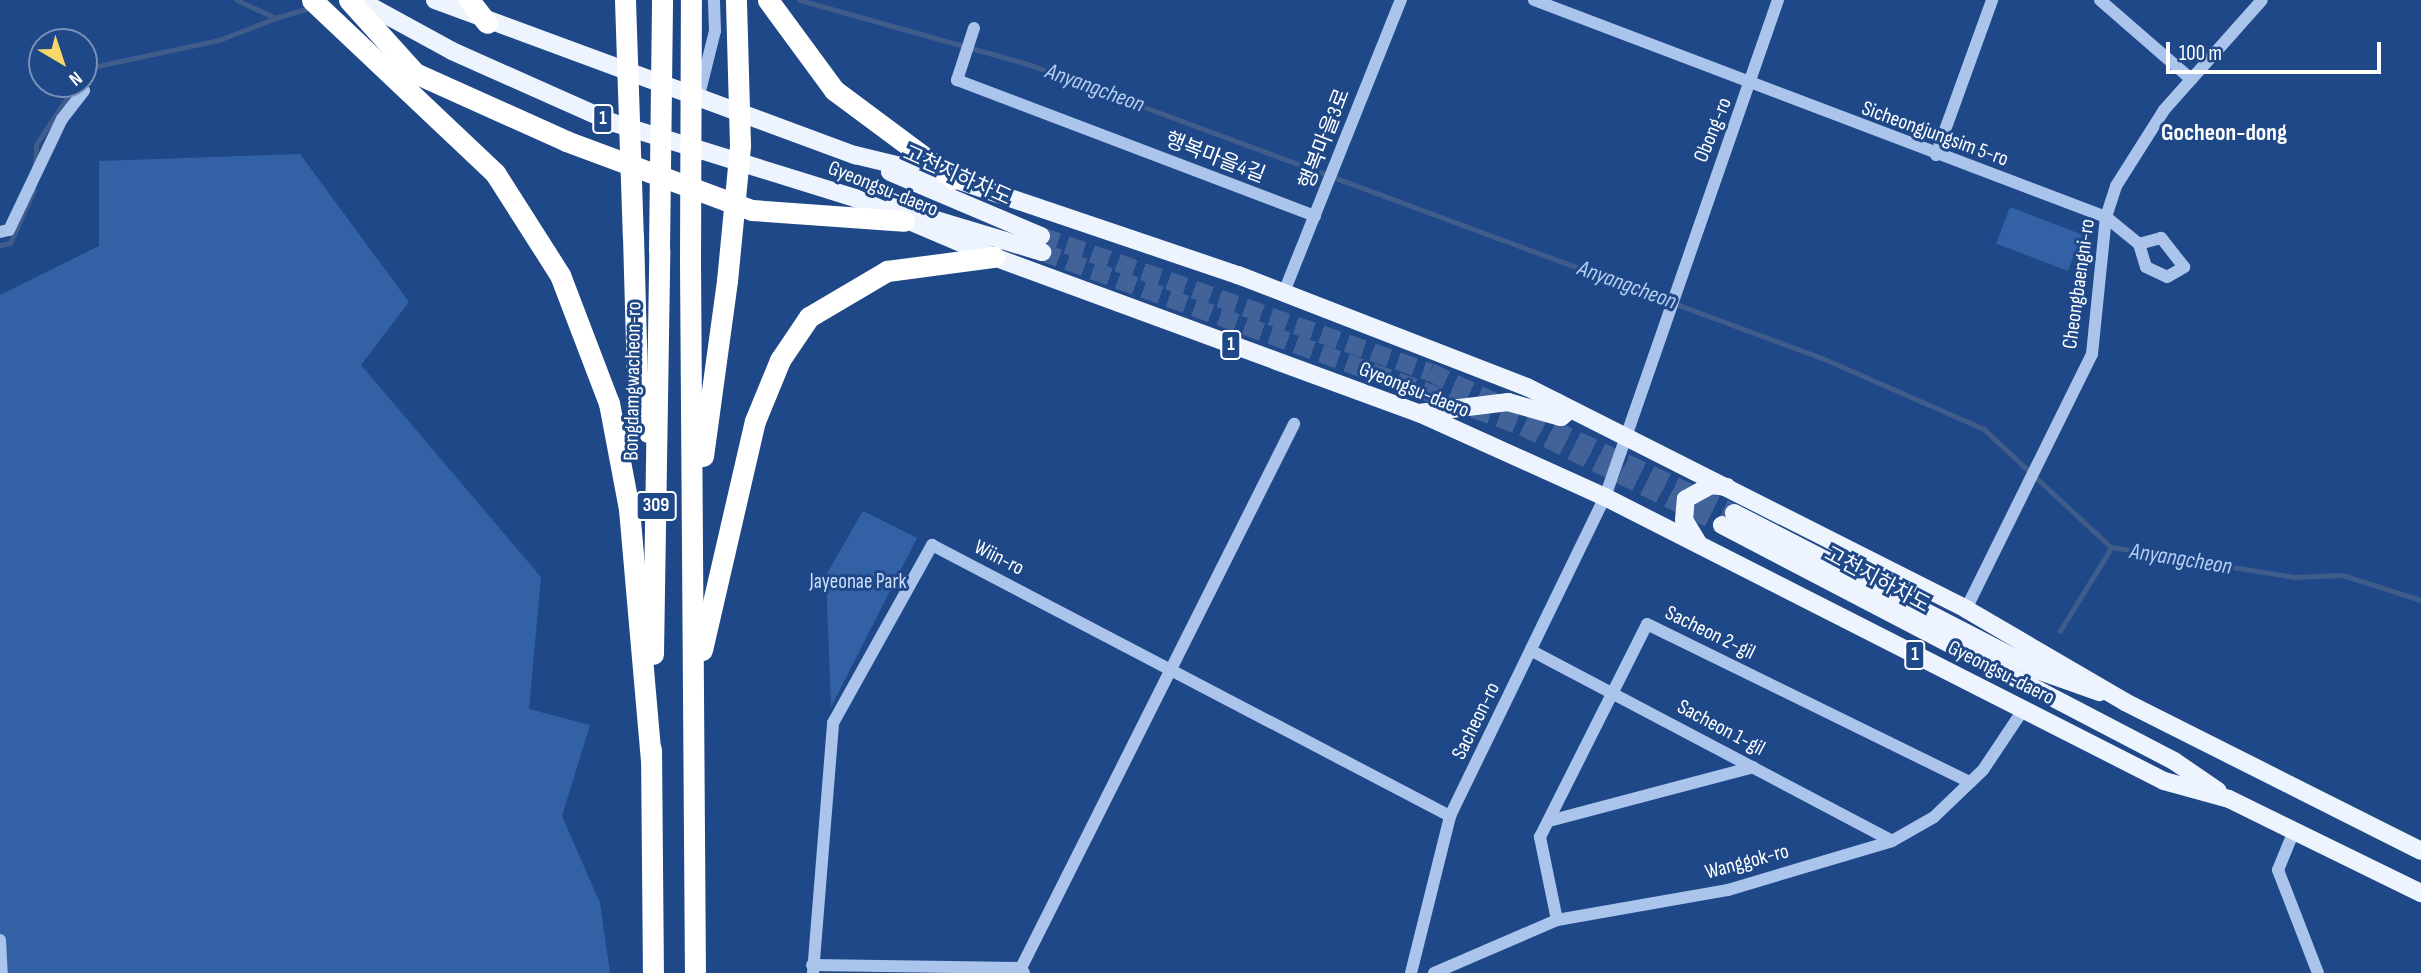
<!DOCTYPE html>
<meta charset="utf-8">
<style>
body{margin:0}
#map{position:relative;width:2421px;height:973px;overflow:hidden;background:#1f4888;font-family:"Sofia Sans Condensed","Noto Sans KR",sans-serif}
div>[style]{position:absolute}
.green>*{inset:0;background:#3361a5;transform-origin:0 0}
.stream>*{height:4.5px;margin:-2.25px;padding:0 2.25px;transform-origin:2.25px;border-radius:2.25px;background:#3f5c8b}
.major-tunnel>*{height:18px;margin-top:-9px;transform-origin:0;background:repeating-linear-gradient(90deg,#41639a 0 18px,transparent 0 27px)}
.minor>*{height:12px;margin:-6px;padding:0 6px;transform-origin:6px;border-radius:6px;background:#aac4eb}
.major>*{height:18px;margin:-9px;padding:0 9px;transform-origin:9px;border-radius:9px;background:#eef4fe}
.highway>*{height:21px;margin:-10.5px;padding:0 10.5px;transform-origin:10.5px;border-radius:10.5px;background:#fff}
.highway-bridge>*{height:21px;margin:-10.5px;padding:0 10.5px;transform-origin:10.5px;border-radius:10.5px;background:#fff}
span{translate:-50% -50%;white-space:nowrap;text-align:center;line-height:1.15;-webkit-text-stroke:6px #1f4888;paint-order:stroke}
.shield-label span{padding:2px 5px;background:#1f4888;border:2px solid;border-radius:5px;-webkit-text-stroke-width:0}
.shield-label{font-size:19px;color:#fff;font-weight:700}
.street-label{font-size:21px;color:#fff}
.park-label{font-size:21px;color:#cedff8}
.water-label{font-size:23px;color:#b5cef2;font-style:italic}
.quarter-label{font-size:24px;color:#fff;font-weight:700}
.north{position:absolute;left:28px;top:28px;width:70px;height:70px;box-sizing:border-box;background:#1f4888;border:2px solid #7991b8;border-radius:50%;rotate:141deg;font-size:19px;font-weight:700;line-height:28px;text-align:center;color:#fff}
.north::after{content:'';display:block;margin:auto;width:24px;height:32px;background:#f9d76a;clip-path:polygon(50% 0,100% 100%,50% 72%,0 100%)}
.scale{position:absolute;left:2166px;top:42px;width:215px;height:32px;box-sizing:border-box;border:4px solid #fff;border-top:0;padding-left:9px;font-size:21px;line-height:24px;white-space:nowrap;color:#fff;-webkit-text-stroke:5px #1f4888;paint-order:stroke}
</style>
<div id="map">
<div class="green">
<i style="clip-path:polygon(300px 154px,409px 302px,361px 365px,541px 577px,529px 709px,590px 725px,562px 816px,600px 903px,610px 973px,0 973px,0 295px,99px 246px,99px 161px)"></i>
<i style="left:2010px;top:207px;width:77px;height:39px;rotate:21deg"></i>
<i style="clip-path:polygon(863px 511px,917px 538px,831px 707px,826px 575px)"></i>
</div>
<div class="stream">
<i style="left:237px;top:0;width:43px;rotate:24.8deg"></i>
<i style="left:276px;top:18px;width:37px;rotate:-17deg"></i>
<i style="left:800px;top:0;width:240px;rotate:15.7deg"></i>
<i style="left:1031px;top:65px;width:849px;rotate:20.33deg"></i>
<i style="left:1827px;top:360px;width:171px;rotate:23.7deg"></i>
<i style="left:1984px;top:429px;width:173px;rotate:42.9deg"></i>
<i style="left:2111px;top:547px;width:185px;rotate:9.3deg"></i>
<i style="left:2294px;top:577px;width:48px;rotate:-2.4deg"></i>
<i style="left:2342px;top:575px;width:83px;rotate:17.6deg"></i>
<i style="left:84px;top:76px;width:13px;rotate:-45deg"></i>
<i style="left:93px;top:67px;width:129px;rotate:-12.1deg"></i>
<i style="left:219px;top:40px;width:61px;rotate:-21.1deg"></i>
<i style="left:35px;top:167px;width:22px;rotate:-87deg"></i>
<i style="left:36px;top:145px;width:73px;rotate:-56.7deg"></i>
<i style="left:0;top:245px;width:10px;rotate:-11deg"></i>
<i style="left:10px;top:243px;width:58px;rotate:-65.6deg"></i>
<i style="left:2060px;top:631px;width:97px;rotate:-58.4deg"></i>
</div>
<div class="major-tunnel">
<i style="left:1041px;top:236px;width:412px;rotate:19.3deg"></i>
<i style="left:1430px;top:372px;width:335px;rotate:24.9deg"></i>
<i style="left:1042px;top:252px;width:512px;rotate:19.99deg"></i>
<i style="left:1523px;top:427px;width:222px;rotate:26.2deg"></i>
</div>
<div class="minor">
<i style="left:1534px;top:0;width:612px;rotate:20.78deg"></i>
<i style="left:2106px;top:217px;width:43px;rotate:39.3deg"></i>
<i style="left:2139px;top:244px;width:24px;rotate:73deg"></i>
<i style="left:2146px;top:267px;width:23px;rotate:25deg"></i>
<i style="left:2167px;top:277px;width:20px;rotate:-30deg"></i>
<i style="left:2184px;top:267px;width:37px;rotate:-128deg"></i>
<i style="left:2161px;top:238px;width:23px;rotate:165deg"></i>
<i style="left:2100px;top:0;width:121px;rotate:41deg"></i>
<i style="left:974px;top:28px;width:55px;rotate:108.1deg"></i>
<i style="left:957px;top:80px;width:383px;rotate:20.8deg"></i>
<i style="left:698px;top:99px;width:70px;rotate:-76deg"></i>
<i style="left:715px;top:31px;width:31px;rotate:-92deg"></i>
<i style="left:1936px;top:155px;width:165px;rotate:-70.1deg"></i>
<i style="left:0;top:232px;width:9px;rotate:-13deg"></i>
<i style="left:9px;top:230px;width:123px;rotate:-64.5deg"></i>
<i style="left:62px;top:119px;width:36px;rotate:-52deg"></i>
<i style="left:1284px;top:292px;width:315px;rotate:-68.2deg"></i>
<i style="left:1966px;top:609px;width:284px;rotate:-63.7deg"></i>
<i style="left:2092px;top:354px;width:138px;rotate:-84.2deg"></i>
<i style="left:2106px;top:217px;width:33px;rotate:-72deg"></i>
<i style="left:2116px;top:186px;width:90px;rotate:-57.7deg"></i>
<i style="left:2164px;top:110px;width:147px;rotate:-48.3deg"></i>
<i style="left:1532px;top:651px;width:407px;rotate:27.8deg"></i>
<i style="left:1549px;top:821px;width:211px;rotate:-14.8deg"></i>
<i style="left:2294px;top:831px;width:42px;rotate:112.3deg"></i>
<i style="left:2278px;top:870px;width:110px;rotate:68.8deg"></i>
<i style="left:1557px;top:920px;width:85px;rotate:-101.6deg"></i>
<i style="left:1540px;top:837px;width:238px;rotate:-63.3deg"></i>
<i style="left:1647px;top:624px;width:360px;rotate:26.1deg"></i>
<i style="left:0;top:940px;width:33px;rotate:87deg"></i>
<i style="left:812px;top:965px;width:209px;rotate:0.8deg"></i>
<i style="left:813px;top:973px;width:251px;rotate:-85.4deg"></i>
<i style="left:833px;top:723px;width:204px;rotate:-60.9deg"></i>
<i style="left:932px;top:545px;width:585px;rotate:27.62deg"></i>
<i style="left:1024px;top:973px;width:6px;rotate:-121deg"></i>
<i style="left:1021px;top:968px;width:609px;rotate:-63.35deg"></i>
<i style="left:1411px;top:973px;width:162px;rotate:-76deg"></i>
<i style="left:1450px;top:816px;width:355px;rotate:-64.1deg"></i>
<i style="left:1605px;top:497px;width:526px;rotate:-70.81deg"></i>
<i style="left:1434px;top:973px;width:134px;rotate:-23.3deg"></i>
<i style="left:1557px;top:920px;width:174px;rotate:-10deg"></i>
<i style="left:1728px;top:890px;width:171px;rotate:-16.6deg"></i>
<i style="left:1892px;top:841px;width:48px;rotate:-29.7deg"></i>
<i style="left:1934px;top:817px;width:68px;rotate:-43.8deg"></i>
<i style="left:1983px;top:770px;width:72px;rotate:-56.3deg"></i>
</div>
<div class="major">
<i style="left:359px;top:0;width:106px;rotate:28.7deg"></i>
<i style="left:452px;top:51px;width:177px;rotate:24deg"></i>
<i style="left:614px;top:123px;width:252px;rotate:17.3deg"></i>
<i style="left:855px;top:198px;width:151px;rotate:23deg"></i>
<i style="left:994px;top:257px;width:453px;rotate:20.2deg"></i>
<i style="left:1419px;top:413px;width:204px;rotate:24.3deg"></i>
<i style="left:1605px;top:497px;width:627px;rotate:26.93deg"></i>
<i style="left:2164px;top:781px;width:67px;rotate:15.5deg"></i>
<i style="left:2229px;top:799px;width:214px;rotate:26.1deg"></i>
<i style="left:435px;top:0;width:448px;rotate:20.3deg"></i>
<i style="left:855px;top:155px;width:102px;rotate:13.6deg"></i>
<i style="left:954px;top:179px;width:300px;rotate:18.7deg"></i>
<i style="left:1238px;top:275px;width:310px;rotate:21.2deg"></i>
<i style="left:1527px;top:387px;width:492px;rotate:26.8deg"></i>
<i style="left:1966px;top:609px;width:184px;rotate:30.3deg"></i>
<i style="left:2125px;top:702px;width:331px;rotate:26.7deg"></i>
<i style="left:890px;top:172px;width:164px;rotate:23deg"></i>
<i style="left:893px;top:207px;width:156px;rotate:16.8deg"></i>
<i style="left:1419px;top:413px;width:90px;rotate:-7deg"></i>
<i style="left:1508px;top:402px;width:55px;rotate:15.8deg"></i>
<i style="left:1561px;top:417px;width:8px;rotate:-40deg"></i>
<i style="left:1567px;top:412px;width:14px;rotate:-135deg"></i>
<i style="left:1734px;top:513px;width:344px;rotate:27.3deg"></i>
<i style="left:2040px;top:671px;width:63px;rotate:19.6deg"></i>
<i style="left:1722px;top:525px;width:510px;rotate:27.57deg"></i>
<i style="left:2174px;top:761px;width:53px;rotate:34.3deg"></i>
<i style="left:1698px;top:543px;width:27px;rotate:-121deg"></i>
<i style="left:1684px;top:520px;width:21px;rotate:-85deg"></i>
<i style="left:1686px;top:499px;width:29px;rotate:-29deg"></i>
<i style="left:1711px;top:485px;width:16px;rotate:7deg"></i>
</div>
<div class="highway">
<i style="left:312px;top:0;width:252px;rotate:43.4deg"></i>
<i style="left:495px;top:173px;width:121px;rotate:57.5deg"></i>
<i style="left:560px;top:275px;width:137px;rotate:69.1deg"></i>
<i style="left:609px;top:403px;width:108px;rotate:79.3deg"></i>
<i style="left:629px;top:509px;width:254px;rotate:85deg"></i>
<i style="left:349px;top:0;width:98px;rotate:47.9deg"></i>
<i style="left:415px;top:73px;width:166px;rotate:24.2deg"></i>
<i style="left:566px;top:141px;width:198px;rotate:20.4deg"></i>
<i style="left:752px;top:210px;width:152px;rotate:4.1deg"></i>
<i style="left:469px;top:0;width:29px;rotate:52deg"></i>
<i style="left:768px;top:0;width:112px;rotate:53.7deg"></i>
<i style="left:834px;top:90px;width:149px;rotate:36.6deg"></i>
<i style="left:633px;top:236px;width:139px;rotate:88.4deg"></i>
<i style="left:637px;top:375px;width:58px;rotate:79.1deg"></i>
<i style="left:690px;top:263px;width:710px;rotate:89.6deg"></i>
<i style="left:703px;top:456px;width:177px;rotate:-82.2deg"></i>
<i style="left:702px;top:650px;width:235px;rotate:-77deg"></i>
<i style="left:755px;top:421px;width:66px;rotate:-67.7deg"></i>
<i style="left:780px;top:360px;width:52px;rotate:-56deg"></i>
<i style="left:809px;top:317px;width:91px;rotate:-30.5deg"></i>
<i style="left:887px;top:271px;width:108px;rotate:-7.5deg"></i>
<i style="left:653px;top:654px;width:404px;rotate:-89.1deg"></i>
<i style="left:651px;top:749px;width:224px;rotate:89.5deg"></i>
</div>
<div class="highway-bridge">
<i style="left:625px;top:0;width:236px;rotate:88.1deg"></i>
<i style="left:659px;top:250px;width:250px;rotate:-89.3deg"></i>
<i style="left:690px;top:263px;width:263px;rotate:-89.8deg"></i>
<i style="left:727px;top:281px;width:137px;rotate:-84.5deg"></i>
<i style="left:740px;top:145px;width:145px;rotate:-91.6deg"></i>
</div>
<div class="shield-label">
<span style="left:603px;top:119px">1</span>
<span style="left:1231px;top:345px">1</span>
<span style="left:656px;top:506px">309</span>
<span style="left:1915px;top:655px">1</span>
</div>
<div class="street-label">
<span style="left:1713px;top:130px;rotate:-68deg">Obong-ro</span>
<span style="left:1935px;top:134px;rotate:20deg">Sicheongjungsim 5-ro</span>
<span style="left:1325px;top:139px;rotate:-69deg">행복마을3로</span>
<span style="left:1215px;top:158px;rotate:21deg">행복마을4길</span>
<span style="left:957px;top:176px;rotate:24deg">고천지하차도</span>
<span style="left:883px;top:189px;rotate:22deg">Gyeongsu-daero</span>
<span style="left:2079px;top:284px;rotate:-82deg">Cheongbaengni-ro</span>
<span style="left:633px;top:381px;rotate:-89deg">Bongdamgwacheon-ro</span>
<span style="left:1414px;top:390px;rotate:22deg">Gyeongsu-daero</span>
<span style="left:999px;top:558px;rotate:27deg">Wiin-ro</span>
<span style="left:1877px;top:580px;rotate:28deg">고천지하차도</span>
<span style="left:1710px;top:633px;rotate:26deg">Sacheon 2-gil</span>
<span style="left:2001px;top:673px;rotate:27deg">Gyeongsu-daero</span>
<span style="left:1476px;top:721px;rotate:-64deg">Sacheon-ro</span>
<span style="left:1721px;top:728px;rotate:28deg">Sacheon 1-gil</span>
<span style="left:1747px;top:862px;rotate:-15deg">Wanggok-ro</span>
</div>
<div class="park-label">
<span style="left:858px;top:582px">Jayeonae Park</span>
</div>
<div class="water-label">
<span style="left:1095px;top:88px;rotate:20deg">Anyangcheon</span>
<span style="left:1627px;top:285px;rotate:20deg">Anyangcheon</span>
<span style="left:2181px;top:559px;rotate:9deg">Anyangcheon</span>
</div>
<div class="quarter-label">
<span style="left:2224px;top:133px">Gocheon-dong</span>
</div>
<div class="north">N</div>
<div class="scale">100 m</div>
</div>
